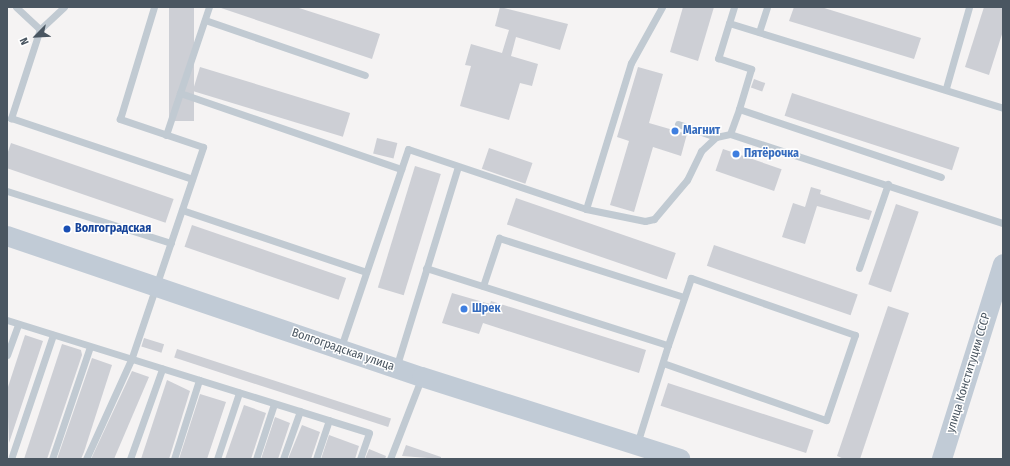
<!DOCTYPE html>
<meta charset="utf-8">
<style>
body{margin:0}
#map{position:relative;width:1010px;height:466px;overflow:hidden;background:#f5f3f3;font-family:"Fira Sans Condensed",sans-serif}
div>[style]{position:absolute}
.building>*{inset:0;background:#cdcfd5;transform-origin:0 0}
.lane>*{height:7px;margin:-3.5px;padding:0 3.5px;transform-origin:3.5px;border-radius:3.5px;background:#c1cad2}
.secondary>*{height:20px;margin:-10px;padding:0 10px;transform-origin:10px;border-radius:10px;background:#c1cbd6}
.dots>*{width:11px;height:11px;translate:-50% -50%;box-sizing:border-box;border:2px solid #fff;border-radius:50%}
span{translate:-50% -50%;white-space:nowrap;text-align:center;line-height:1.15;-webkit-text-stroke:3px #fff;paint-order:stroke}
.shop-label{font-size:12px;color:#366cbe;font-weight:700}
.left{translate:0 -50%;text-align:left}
.transit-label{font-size:12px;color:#164399;font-weight:700}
.street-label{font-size:12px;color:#4a5661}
.frame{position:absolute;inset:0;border:8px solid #4a5661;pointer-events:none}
.north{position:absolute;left:16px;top:16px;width:40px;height:40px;-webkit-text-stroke:3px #fff;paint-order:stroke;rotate:246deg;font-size:11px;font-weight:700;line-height:16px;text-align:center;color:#4a5661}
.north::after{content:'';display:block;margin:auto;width:14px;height:18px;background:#4a5661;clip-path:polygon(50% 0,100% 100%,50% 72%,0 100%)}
</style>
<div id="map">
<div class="building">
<i style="left:169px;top:7px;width:25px;height:114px"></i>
<i style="clip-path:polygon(218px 7px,296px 7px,380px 34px,372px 59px)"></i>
<i style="clip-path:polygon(500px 7px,568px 24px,560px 50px,516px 37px,511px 56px,538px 64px,532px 86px,520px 83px,509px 120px,460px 106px,471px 66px,465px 65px,471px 44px,502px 53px,509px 30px,495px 26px)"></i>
<i style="clip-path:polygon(683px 7px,714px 7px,698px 61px,670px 52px)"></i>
<i style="clip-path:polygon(794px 7px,821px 7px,921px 38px,914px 59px,789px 21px)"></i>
<i style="clip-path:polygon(984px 7px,1003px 7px,1003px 31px,989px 75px,965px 67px)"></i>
<i style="left:200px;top:67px;width:157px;height:25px;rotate:17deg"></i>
<i style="clip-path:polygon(638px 67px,663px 74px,649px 123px,687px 134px,681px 156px,653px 147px,634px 212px,610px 205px,629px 141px,617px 137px)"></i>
<i style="left:754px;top:79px;width:12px;height:9px;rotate:20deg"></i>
<i style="left:792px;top:93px;width:176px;height:24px;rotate:18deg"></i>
<i style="left:377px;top:138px;width:21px;height:16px;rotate:14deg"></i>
<i style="left:11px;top:143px;width:172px;height:25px;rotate:19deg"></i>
<i style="left:489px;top:148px;width:46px;height:22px;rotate:19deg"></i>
<i style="left:723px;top:149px;width:62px;height:23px;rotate:19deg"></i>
<i style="left:415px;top:166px;width:27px;height:127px;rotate:17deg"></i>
<i style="clip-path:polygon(811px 187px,821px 190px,820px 194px,872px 211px,869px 220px,817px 206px,805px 244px,782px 237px,793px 203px,805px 207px)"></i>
<i style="left:516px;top:198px;width:169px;height:28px;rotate:19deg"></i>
<i style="left:896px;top:204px;width:24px;height:85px;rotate:19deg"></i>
<i style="left:192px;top:225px;width:163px;height:23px;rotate:19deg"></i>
<i style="left:714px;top:245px;width:152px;height:22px;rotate:19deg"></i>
<i style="clip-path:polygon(452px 293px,490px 304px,491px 301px,646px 350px,639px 373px,483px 323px,479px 334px,442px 323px)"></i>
<i style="clip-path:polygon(888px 306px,909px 313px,860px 459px,844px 459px,837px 456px)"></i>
<i style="clip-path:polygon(25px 335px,43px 341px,9px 443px,7px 390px)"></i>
<i style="left:144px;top:338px;width:21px;height:9px;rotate:17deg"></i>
<i style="clip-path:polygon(62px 344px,81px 350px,82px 355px,47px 459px,24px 459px)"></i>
<i style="left:177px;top:349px;width:225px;height:9px;rotate:18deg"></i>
<i style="clip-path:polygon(92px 358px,112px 365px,84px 452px,81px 459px,57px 459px)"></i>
<i style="clip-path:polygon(132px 371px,149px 377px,114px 459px,91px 459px)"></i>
<i style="clip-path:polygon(167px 380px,190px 391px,169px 459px,141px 459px)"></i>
<i style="left:668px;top:383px;width:153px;height:24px;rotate:18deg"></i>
<i style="clip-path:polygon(200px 394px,226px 402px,207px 459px,179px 459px)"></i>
<i style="clip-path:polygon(244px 405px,266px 413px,251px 459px,225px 459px)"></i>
<i style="clip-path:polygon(275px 417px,290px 423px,278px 459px,261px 459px)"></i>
<i style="clip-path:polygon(302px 425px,320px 432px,311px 459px,288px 459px)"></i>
<i style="clip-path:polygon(329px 435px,359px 446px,355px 459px,321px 459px)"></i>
<i style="clip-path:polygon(406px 445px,441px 457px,441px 459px,402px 456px)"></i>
<i style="clip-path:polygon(369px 449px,386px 456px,385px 459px,365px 459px)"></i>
</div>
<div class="lane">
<i style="left:16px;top:7px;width:33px;rotate:43deg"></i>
<i style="left:64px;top:7px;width:33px;rotate:137deg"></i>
<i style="left:40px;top:29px;width:94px;rotate:108deg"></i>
<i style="left:11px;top:118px;width:191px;rotate:18.6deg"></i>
<i style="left:734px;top:7px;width:17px;rotate:107deg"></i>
<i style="left:729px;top:23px;width:287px;rotate:17.2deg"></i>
<i style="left:205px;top:20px;width:169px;rotate:19deg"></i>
<i style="left:729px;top:23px;width:37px;rotate:107deg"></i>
<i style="left:718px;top:58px;width:35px;rotate:18deg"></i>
<i style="left:751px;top:69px;width:42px;rotate:106.7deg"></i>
<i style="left:759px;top:32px;width:26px;rotate:-72deg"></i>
<i style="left:946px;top:88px;width:84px;rotate:-74.1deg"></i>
<i style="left:180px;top:93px;width:91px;rotate:-71.4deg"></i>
<i style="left:678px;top:124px;width:40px;rotate:18.9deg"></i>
<i style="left:716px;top:137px;width:14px;rotate:-12deg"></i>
<i style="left:730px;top:134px;width:287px;rotate:18.1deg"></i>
<i style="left:730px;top:134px;width:27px;rotate:-70deg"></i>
<i style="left:739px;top:109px;width:213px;rotate:18.6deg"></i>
<i style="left:166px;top:135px;width:44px;rotate:-71.6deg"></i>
<i style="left:180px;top:93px;width:234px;rotate:19deg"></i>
<i style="left:7px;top:191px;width:172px;rotate:17.6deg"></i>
<i style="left:586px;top:209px;width:60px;rotate:11.5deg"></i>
<i style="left:645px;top:221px;width:9px;rotate:-13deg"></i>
<i style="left:654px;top:219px;width:51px;rotate:-49.8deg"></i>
<i style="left:687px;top:180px;width:32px;rotate:-64deg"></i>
<i style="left:701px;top:151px;width:21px;rotate:-43deg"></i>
<i style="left:182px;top:210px;width:194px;rotate:18.6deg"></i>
<i style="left:426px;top:268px;width:254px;rotate:17.7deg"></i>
<i style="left:668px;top:345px;width:104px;rotate:107.4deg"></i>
<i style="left:859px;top:268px;width:89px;rotate:-71deg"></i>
<i style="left:483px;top:286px;width:51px;rotate:-71.6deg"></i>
<i style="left:499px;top:238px;width:194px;rotate:17.7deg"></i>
<i style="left:7px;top:320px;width:379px;rotate:17.3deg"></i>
<i style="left:369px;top:433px;width:28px;rotate:109deg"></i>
<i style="left:341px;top:347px;width:209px;rotate:-71.3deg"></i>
<i style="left:408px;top:149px;width:188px;rotate:18.6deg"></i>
<i style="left:586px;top:209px;width:153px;rotate:-72.9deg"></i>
<i style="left:631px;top:63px;width:64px;rotate:-61deg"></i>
<i style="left:7px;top:355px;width:33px;rotate:-70deg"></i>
<i style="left:663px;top:363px;width:173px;rotate:19.3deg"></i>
<i style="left:826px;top:420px;width:90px;rotate:-71.2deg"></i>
<i style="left:855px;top:335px;width:174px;rotate:-160.8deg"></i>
<i style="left:691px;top:278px;width:71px;rotate:108.9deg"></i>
<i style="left:396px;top:368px;width:210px;rotate:-72.9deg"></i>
<i style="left:11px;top:459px;width:131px;rotate:-71.3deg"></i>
<i style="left:52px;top:459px;width:118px;rotate:-71.3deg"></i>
<i style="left:86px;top:459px;width:109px;rotate:-65.6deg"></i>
<i style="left:131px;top:360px;width:225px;rotate:-71.3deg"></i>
<i style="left:203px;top:147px;width:88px;rotate:-161.4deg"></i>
<i style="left:120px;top:119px;width:117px;rotate:-73.1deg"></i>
<i style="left:130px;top:459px;width:96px;rotate:-70.4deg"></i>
<i style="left:174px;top:459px;width:83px;rotate:-72.4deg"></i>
<i style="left:217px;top:459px;width:70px;rotate:-71.6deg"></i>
<i style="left:256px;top:459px;width:58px;rotate:-71.9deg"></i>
<i style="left:283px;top:459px;width:51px;rotate:-70.5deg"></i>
<i style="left:316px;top:459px;width:41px;rotate:-71.6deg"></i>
<i style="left:390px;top:459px;width:86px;rotate:-68.8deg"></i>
</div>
<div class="secondary">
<i style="left:7px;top:236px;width:438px;rotate:18.8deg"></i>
<i style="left:422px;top:377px;width:271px;rotate:17.6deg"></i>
<i style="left:942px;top:459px;width:204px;rotate:-72.6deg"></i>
</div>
<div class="dots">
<i style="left:675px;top:131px;background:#3f7fe0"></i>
<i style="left:736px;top:154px;background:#3f7fe0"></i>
<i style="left:67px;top:229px;background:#1a4fb4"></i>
<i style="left:464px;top:309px;background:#3f7fe0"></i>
</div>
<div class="shop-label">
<span class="left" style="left:683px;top:131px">Магнит</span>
<span class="left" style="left:744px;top:154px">Пятёрочка</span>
<span class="left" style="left:472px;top:309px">Шрек</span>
</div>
<div class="transit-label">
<span class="left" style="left:75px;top:229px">Волгоградская</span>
</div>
<div class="street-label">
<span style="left:343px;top:350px;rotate:19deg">Волгоградская улица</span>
<span style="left:969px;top:373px;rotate:-73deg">улица Конституции СССР</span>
</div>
<div class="frame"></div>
<div class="north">N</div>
</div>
